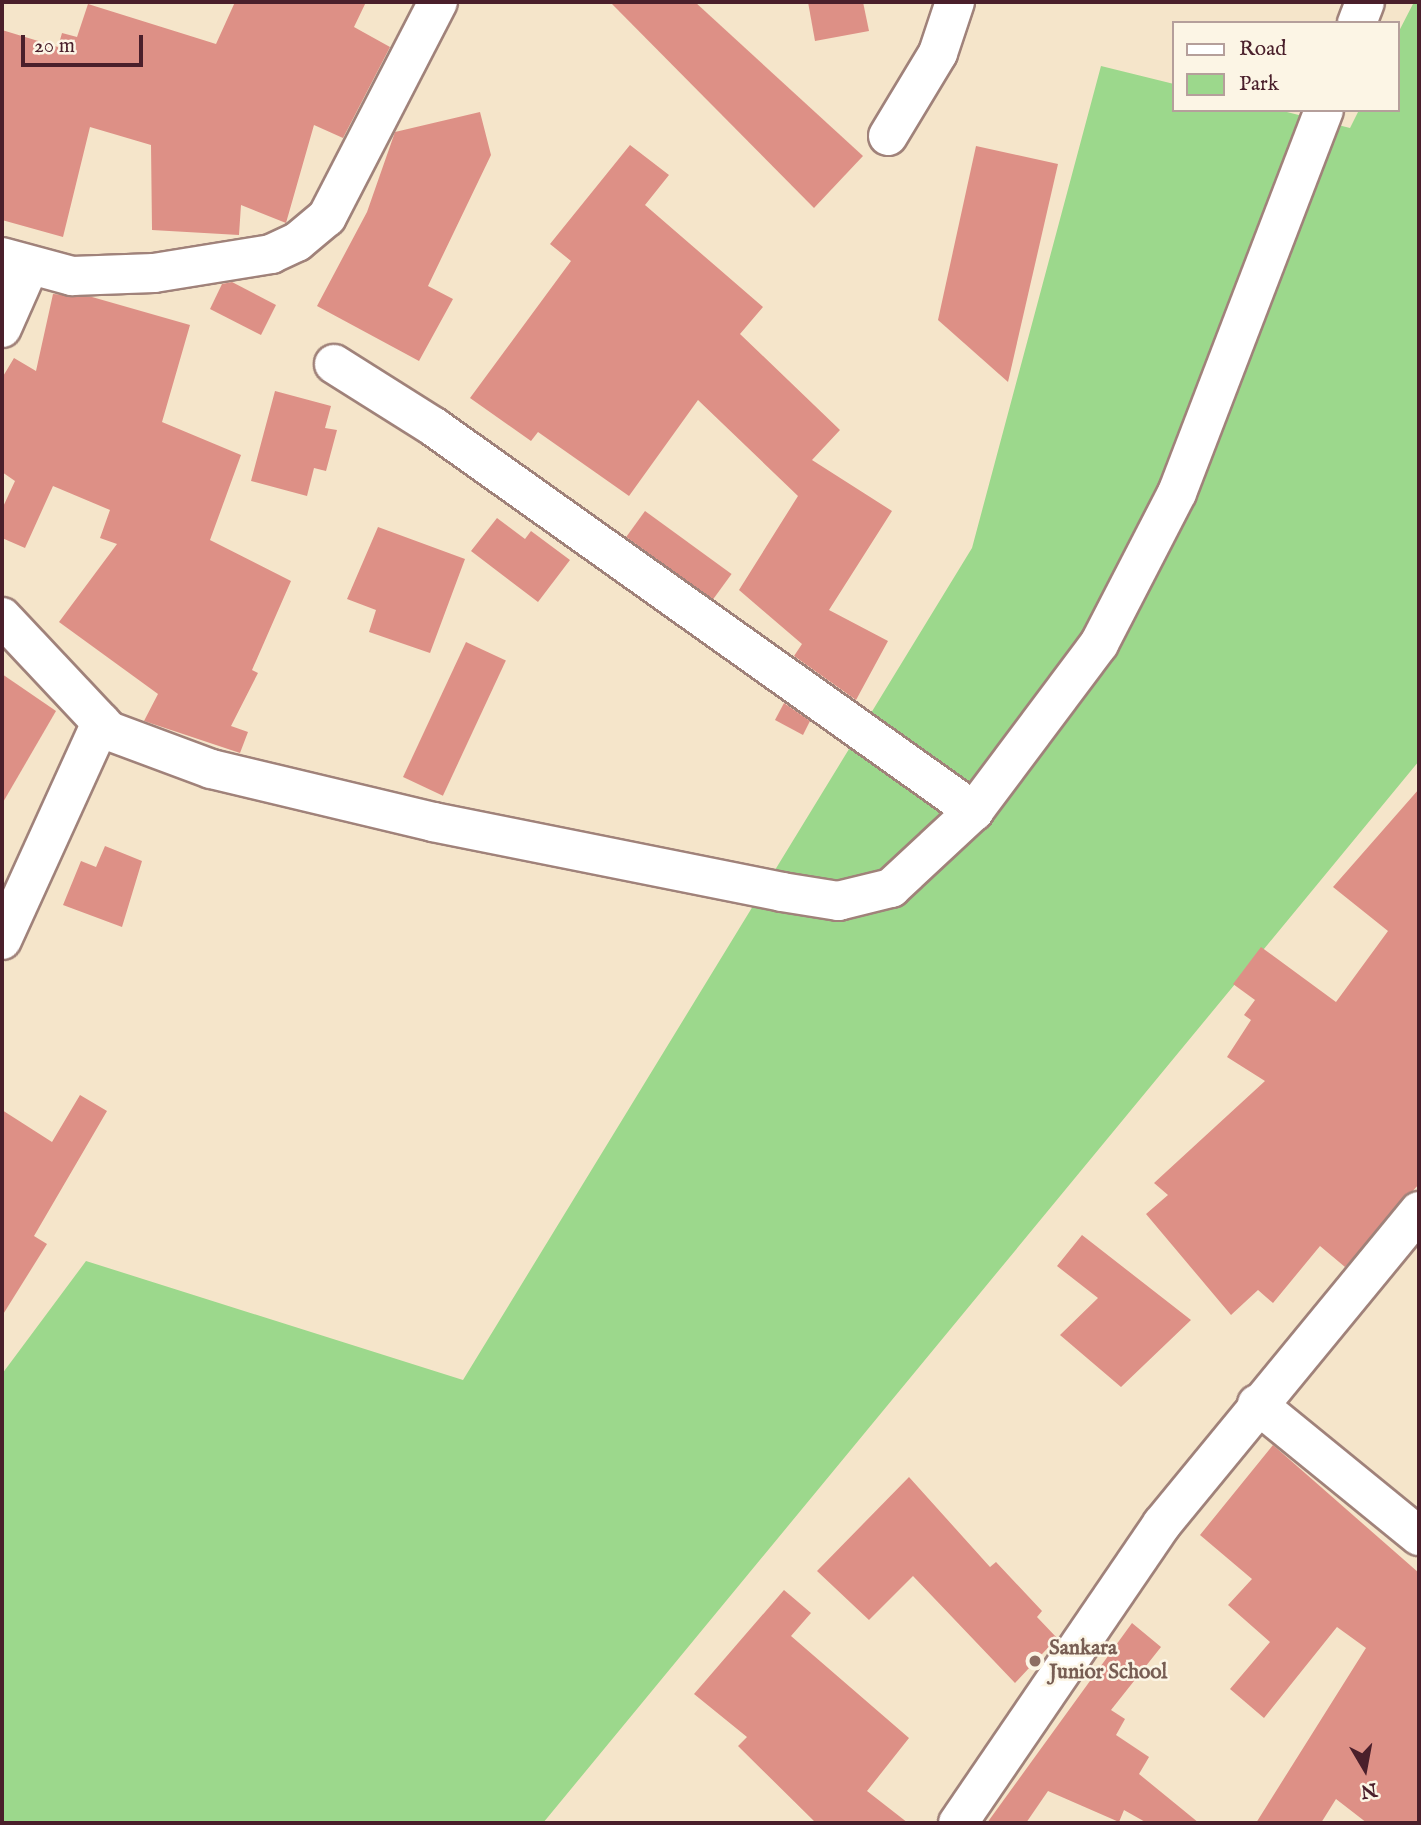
<!DOCTYPE html>
<style>
body{margin:0}
#map{position:relative;width:1421px;height:1825px;overflow:hidden;background:#f5e5ca;font-family:"IM FELL English",serif}
div>[style]{position:absolute}
.green>*{inset:0;background:#9cd88c}
.building>*{inset:0;background:#dd9086;transform-origin:0 0}
.roads{filter:drop-shadow(2px 0 #a0827a) drop-shadow(-2px 0 #a0827a) drop-shadow(0 2px #a0827a) drop-shadow(0 -2px #a0827a)}
.minor>*{height:38px;margin:-19px;padding:0 19px;transform-origin:19px;border-radius:19px;background:#fff}
.dots>*{width:19px;height:19px;translate:-50% -50%;box-sizing:border-box;border:4px solid #fcf5e5;border-radius:50%}
span{translate:-50% -50%;white-space:nowrap;text-align:center;line-height:1.15;-webkit-text-stroke:5px #fcf5e5;paint-order:stroke}
.education-label{font-size:21px;color:#785e54;font-weight:700}
.left{translate:0 -50%;text-align:left}
.frame{position:absolute;inset:0;border:4px solid #4a1f2b;pointer-events:none}
.legend{position:absolute;left:1172px;top:21px;width:228px;height:91px;box-sizing:border-box;background:#fcf5e5;border:2px solid #b59f9b;margin:0;padding:9px 12px;list-style:none;font-size:21px;color:#4a1f2b}
.legend li{display:flex;align-items:center;gap:14px;height:35px}
.legend b{width:35px;border:2px solid #b59f9b}
.north{position:absolute;left:1330px;top:1734px;width:70px;height:70px;-webkit-text-stroke:5px #fcf5e5;paint-order:stroke;rotate:170deg;font-size:19px;font-weight:700;line-height:28px;text-align:center;color:#4a1f2b}
.north::after{content:'';display:block;margin:auto;width:24px;height:32px;background:#4a1f2b;clip-path:polygon(50% 0,100% 100%,50% 72%,0 100%)}
.scale{position:absolute;left:21px;top:35px;width:122px;height:32px;box-sizing:border-box;border:4px solid #4a1f2b;border-top:0;padding-left:9px;font-size:21px;line-height:24px;white-space:nowrap;color:#4a1f2b;-webkit-text-stroke:5px #fcf5e5;paint-order:stroke}
</style>
<div id="map">
<div class="green">
<i style="clip-path:polygon(1414px 2px,1419px 2px,1419px 761px,543px 1823px,2px 1823px,2px 1374px,86px 1261px,463px 1380px,972px 548px,1101px 66px,1174px 84px,1174px 110px,1279px 110px,1350px 128px,1359px 110px,1398px 110px,1398px 33px)"></i>
</div>
<div class="building">
<i style="clip-path:polygon(235px 2px,366px 2px,354px 27px,390px 47px,343px 138px,314px 125px,286px 223px,241px 205px,239px 235px,152px 230px,151px 145px,90px 127px,63px 237px,2px 220px,2px 30px,58px 47px,62px 33px,77px 37px,88px 4px,216px 44px)"></i>
<i style="clip-path:polygon(610px 2px,695px 2px,863px 156px,814px 208px)"></i>
<i style="clip-path:polygon(808px 2px,863px 2px,869px 31px,815px 41px)"></i>
<i style="clip-path:polygon(480px 112px,491px 155px,428px 286px,453px 299px,419px 361px,317px 306px,367px 212px,395px 132px)"></i>
<i style="clip-path:polygon(630px 145px,669px 175px,645px 205px,763px 307px,740px 334px,840px 430px,812px 460px,892px 511px,829px 610px,888px 641px,856px 700px,794px 656px,802px 644px,739px 590px,798px 496px,698px 400px,629px 496px,538px 432px,531px 441px,470px 398px,571px 261px,550px 244px)"></i>
<i style="clip-path:polygon(976px 146px,1058px 164px,1008px 382px,938px 320px)"></i>
<i style="clip-path:polygon(232px 282px,276px 305px,261px 335px,210px 309px,222px 284px)"></i>
<i style="clip-path:polygon(53px 294px,92px 297px,190px 325px,162px 422px,241px 455px,210px 540px,291px 581px,252px 670px,258px 673px,231px 726px,248px 732px,240px 753px,144px 721px,158px 694px,59px 622px,117px 544px,100px 538px,110px 510px,53px 486px,25px 548px,2px 538px,2px 509px,15px 481px,2px 472px,2px 378px,14px 358px,36px 371px)"></i>
<i style="clip-path:polygon(275px 391px,331px 406px,325px 428px,337px 430px,326px 471px,314px 468px,307px 496px,251px 481px)"></i>
<i style="left:645px;top:511px;width:107px;height:32px;rotate:36deg"></i>
<i style="clip-path:polygon(497px 518px,525px 539px,531px 531px,570px 560px,538px 602px,471px 551px)"></i>
<i style="clip-path:polygon(378px 527px,465px 559px,430px 653px,369px 632px,376px 610px,347px 599px)"></i>
<i style="left:466px;top:642px;width:44px;height:149px;rotate:25deg"></i>
<i style="clip-path:polygon(2px 674px,56px 711px,2px 804px)"></i>
<i style="clip-path:polygon(784px 703px,810px 721px,803px 735px,775px 720px)"></i>
<i style="clip-path:polygon(1419px 789px,1419px 1184px,1345px 1267px,1320px 1246px,1273px 1303px,1258px 1290px,1231px 1315px,1146px 1214px,1168px 1195px,1154px 1183px,1265px 1081px,1227px 1057px,1251px 1020px,1244px 1015px,1255px 1000px,1233px 984px,1261px 947px,1336px 1002px,1388px 931px,1333px 887px)"></i>
<i style="clip-path:polygon(105px 846px,142px 861px,122px 927px,63px 905px,81px 861px,96px 867px)"></i>
<i style="clip-path:polygon(80px 1095px,107px 1111px,34px 1236px,47px 1244px,2px 1316px,2px 1110px,52px 1142px)"></i>
<i style="clip-path:polygon(1082px 1235px,1191px 1320px,1121px 1387px,1060px 1335px,1098px 1298px,1057px 1266px)"></i>
<i style="clip-path:polygon(1273px 1445px,1419px 1573px,1419px 1823px,1367px 1823px,1336px 1799px,1321px 1823px,1256px 1823px,1366px 1648px,1337px 1627px,1264px 1718px,1230px 1689px,1270px 1642px,1228px 1605px,1252px 1579px,1200px 1535px)"></i>
<i style="clip-path:polygon(909px 1477px,990px 1567px,996px 1562px,1042px 1611px,1037px 1617px,1057px 1638px,1015px 1683px,913px 1576px,869px 1620px,817px 1571px)"></i>
<i style="clip-path:polygon(784px 1590px,811px 1613px,791px 1636px,909px 1738px,867px 1791px,908px 1823px,816px 1823px,738px 1746px,747px 1737px,694px 1694px)"></i>
<i style="clip-path:polygon(1132px 1623px,1161px 1647px,1111px 1710px,1125px 1719px,1116px 1735px,1149px 1757px,1139px 1774px,1199px 1823px,1147px 1823px,1124px 1810px,1119px 1822px,1048px 1791px,1026px 1823px,987px 1823px)"></i>
</div>
<div class="roads">
<div class="minor">
<i style="left:1357px;top:23px;width:22px;rotate:-69deg"></i>
<i style="left:888px;top:136px;width:97px;rotate:-58.9deg"></i>
<i style="left:938px;top:53px;width:54px;rotate:-71.6deg"></i>
<i style="left:2px;top:257px;width:73px;rotate:15.2deg"></i>
<i style="left:72px;top:276px;width:82px;rotate:-2.1deg"></i>
<i style="left:154px;top:273px;width:119px;rotate:-9.2deg"></i>
<i style="left:271px;top:254px;width:29px;rotate:-25deg"></i>
<i style="left:297px;top:242px;width:39px;rotate:-40deg"></i>
<i style="left:327px;top:217px;width:242px;rotate:-62.7deg"></i>
<i style="left:2px;top:328px;width:67px;rotate:-66.1deg"></i>
<i style="left:334px;top:364px;width:118px;rotate:32.2deg"></i>
<i style="left:434px;top:427px;width:663px;rotate:35.42deg"></i>
<i style="left:2px;top:617px;width:156px;rotate:46.8deg"></i>
<i style="left:109px;top:731px;width:109px;rotate:20.4deg"></i>
<i style="left:211px;top:769px;width:228px;rotate:13.4deg"></i>
<i style="left:433px;top:822px;width:356px;rotate:11.3deg"></i>
<i style="left:782px;top:892px;width:57px;rotate:9.1deg"></i>
<i style="left:838px;top:901px;width:55px;rotate:-13.8deg"></i>
<i style="left:891px;top:888px;width:113px;rotate:-42.9deg"></i>
<i style="left:974px;top:811px;width:209px;rotate:-53.2deg"></i>
<i style="left:1099px;top:644px;width:170px;rotate:-62.7deg"></i>
<i style="left:1177px;top:493px;width:410px;rotate:-69deg"></i>
<i style="left:2px;top:940px;width:239px;rotate:-65.5deg"></i>
<i style="left:1257px;top:1404px;width:209px;rotate:39.2deg"></i>
<i style="left:958px;top:1823px;width:362px;rotate:-55.7deg"></i>
<i style="left:1162px;top:1524px;width:405px;rotate:-50.6deg"></i>
</div>
</div>
<div class="dots">
<i style="left:1035px;top:1661px;background:#8d6e63"></i>
</div>
<div class="education-label">
<span class="left" style="left:1049px;top:1661px">Sankara<br>Junior School</span>
</div>
<div class="frame"></div>
<ul class="legend">
<li><b style="height:9px;background:#fff"></b>Road</li>
<li><b style="height:19px;background:#9cd88c"></b>Park</li>
</ul>
<div class="north">N</div>
<div class="scale">20 m</div>
</div>
